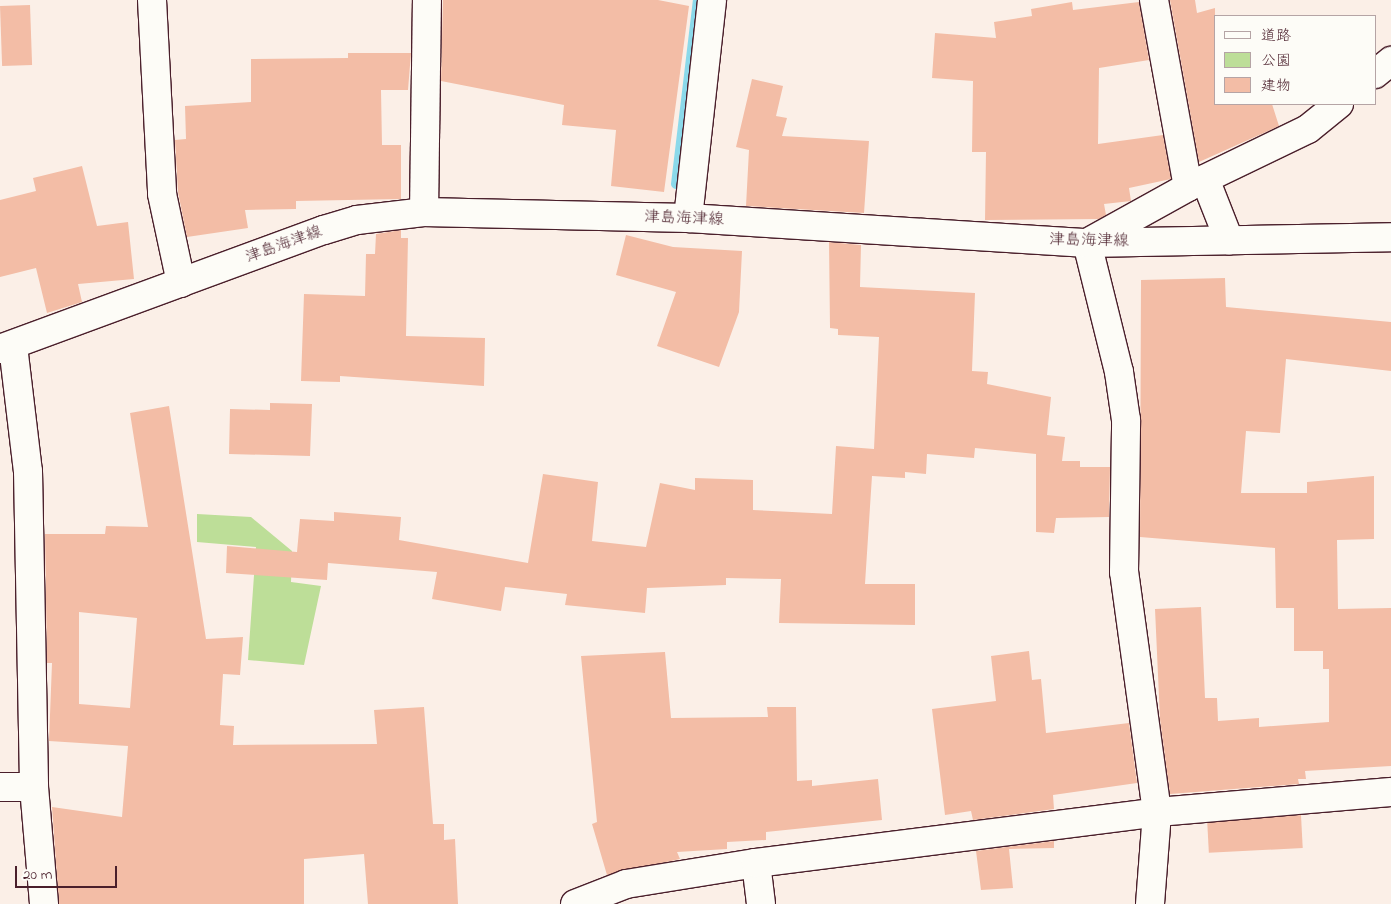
<!DOCTYPE html>
<meta charset="utf-8">
<style>
body{margin:0}
#map{position:relative;width:1391px;height:904px;overflow:hidden;background:#fbefe7;font-family:"Indie Flower","Klee One",sans-serif}
div>[style]{position:absolute}
.green>*{inset:0;background:#bdde98}
.stream>*{height:10px;margin:-5px;padding:0 5px;transform-origin:5px;border-radius:5px;background:#8bd9ea}
.building>*{inset:0;background:#f3bda6;transform-origin:0 0}
.roads{filter:drop-shadow(1px 0 #4a1f2b) drop-shadow(-1px 0 #4a1f2b) drop-shadow(0 1px #4a1f2b) drop-shadow(0 -1px #4a1f2b)}
.minor>*{height:28px;margin:-14px;padding:0 14px;transform-origin:14px;border-radius:14px;background:#fdfcf7}
.secondary>*{height:28px;margin:-14px;padding:0 14px;transform-origin:14px;border-radius:14px;background:#fdfcf7}
span{translate:-50% -50%;white-space:nowrap;text-align:center;line-height:1.15;-webkit-text-stroke:4.5px #fdfcf7;paint-order:stroke}
.street-label{font-size:16px;color:#4a1f2b}
.legend{position:absolute;left:1214px;top:15px;width:162px;height:90px;box-sizing:border-box;background:#fdfcf7;border:1px solid #b5a4a5;margin:0;padding:6px 9px;list-style:none;font-size:15px;color:#4a1f2b}
.legend li{display:flex;align-items:center;gap:10px;height:25px}
.legend b{width:25px;border:1px solid #b5a4a5}
.scale{position:absolute;left:15px;top:866px;width:102px;height:22px;box-sizing:border-box;border:2px solid #4a1f2b;border-top:0;padding-left:6px;font-size:15px;line-height:18px;white-space:nowrap;color:#4a1f2b;-webkit-text-stroke:4px #fdfcf7;paint-order:stroke}
</style>
<div id="map">
<div class="green">
<i style="clip-path:polygon(197px 514px,251px 517px,292px 551px,291px 582px,321px 586px,304px 665px,248px 660px,256px 547px,197px 542px)"></i>
</div>
<div class="stream">
<i style="left:676px;top:184px;width:185px;rotate:-83.2deg"></i>
</div>
<div class="building">
<i style="clip-path:polygon(443px 0,658px 0,689px 6px,664px 192px,611px 186px,616px 130px,562px 125px,564px 105px,441px 81px)"></i>
<i style="clip-path:polygon(1170px 0,1195px 0,1197px 13px,1215px 8px,1215px 104px,1272px 104px,1279px 126px,1199px 162px)"></i>
<i style="clip-path:polygon(1072px 2px,1073px 10px,1139px 2px,1149px 60px,1099px 68px,1098px 144px,1163px 135px,1171px 179px,1129px 188px,1131px 201px,1104px 204px,1106px 215px,1099px 219px,985px 220px,986px 152px,972px 152px,973px 81px,932px 78px,935px 33px,996px 38px,994px 22px,1032px 16px,1031px 9px)"></i>
<i style="left:30px;top:5px;width:60px;height:30px;rotate:88deg"></i>
<i style="clip-path:polygon(348px 53px,411px 53px,408px 90px,381px 90px,382px 145px,401px 145px,401px 199px,296px 201px,296px 209px,245px 210px,248px 228px,187px 237px,178px 192px,175px 140px,186px 139px,185px 106px,251px 102px,251px 59px,348px 58px)"></i>
<i style="clip-path:polygon(752px 79px,783px 86px,776px 116px,787px 118px,782px 136px,869px 141px,864px 213px,746px 206px,749px 150px,736px 147px)"></i>
<i style="clip-path:polygon(82px 166px,97px 226px,128px 222px,134px 279px,78px 284px,82px 302px,47px 313px,36px 268px,0 277px,0 200px,36px 191px,33px 178px)"></i>
<i style="clip-path:polygon(401px 230px,401px 238px,408px 238px,406px 336px,485px 338px,484px 386px,340px 376px,340px 382px,301px 381px,304px 294px,365px 296px,366px 254px,375px 254px,376px 234px)"></i>
<i style="clip-path:polygon(626px 235px,673px 247px,742px 251px,739px 312px,719px 367px,657px 346px,676px 292px,616px 275px)"></i>
<i style="clip-path:polygon(829px 242px,861px 245px,860px 287px,975px 293px,972px 371px,988px 372px,987px 384px,1051px 397px,1047px 435px,1065px 437px,1062px 461px,1080px 461px,1080px 467px,1110px 467px,1109px 517px,1056px 518px,1054px 533px,1036px 532px,1036px 454px,975px 448px,974px 458px,927px 454px,926px 474px,905px 472px,905px 478px,872px 476px,865px 584px,915px 584px,915px 625px,779px 623px,781px 579px,726px 578px,726px 585px,647px 588px,645px 613px,565px 605px,567px 594px,505px 587px,501px 611px,432px 599px,437px 572px,328px 563px,327px 580px,226px 573px,227px 546px,297px 552px,300px 519px,334px 521px,334px 512px,401px 517px,399px 540px,528px 563px,543px 474px,598px 482px,592px 541px,646px 547px,660px 483px,695px 490px,695px 478px,753px 480px,753px 510px,832px 514px,836px 446px,874px 449px,879px 337px,838px 335px,838px 329px,830px 328px)"></i>
<i style="clip-path:polygon(1225px 278px,1226px 307px,1391px 322px,1391px 371px,1286px 359px,1280px 433px,1246px 431px,1241px 493px,1307px 493px,1307px 482px,1374px 476px,1374px 539px,1337px 540px,1338px 609px,1391px 608px,1391px 766px,1305px 771px,1306px 779px,1298px 779px,1299px 784px,1170px 794px,1160px 719px,1155px 609px,1201px 607px,1205px 698px,1217px 698px,1218px 721px,1259px 718px,1259px 727px,1329px 722px,1329px 669px,1323px 669px,1323px 651px,1294px 651px,1294px 608px,1276px 608px,1275px 548px,1140px 537px,1141px 280px)"></i>
<i style="clip-path:polygon(270px 403px,312px 404px,310px 456px,229px 454px,230px 409px,270px 410px)"></i>
<i style="clip-path:polygon(evenodd,169px 406px,206px 639px,243px 637px,240px 675px,223px 674px,220px 725px,234px 726px,233px 745px,377px 744px,374px 710px,424px 707px,433px 824px,444px 824px,444px 840px,455px 839px,458px 904px,368px 904px,364px 854px,304px 859px,304px 904px,59px 904px,52px 807px,122px 817px,128px 746px,49px 741px,52px 663px,47px 663px,45px 534px,105px 534px,106px 526px,148px 527px,130px 413px,169px 406px,79px 612px,137px 618px,130px 708px,79px 704px,79px 612px)"></i>
<i style="clip-path:polygon(1029px 651px,1032px 680px,1041px 679px,1046px 733px,1129px 723px,1137px 783px,1053px 795px,1054px 809px,973px 820px,971px 811px,945px 815px,932px 709px,996px 701px,991px 656px)"></i>
<i style="clip-path:polygon(665px 652px,671px 718px,768px 717px,767px 707px,796px 707px,797px 781px,812px 780px,812px 786px,878px 779px,882px 820px,766px 832px,766px 840px,727px 842px,727px 849px,677px 852px,680px 859px,607px 875px,592px 824px,597px 822px,581px 656px)"></i>
<i style="left:1301px;top:815px;width:33px;height:94px;rotate:87deg"></i>
<i style="clip-path:polygon(1054px 841px,1054px 848px,1009px 849px,1013px 888px,981px 890px,976px 851px)"></i>
</div>
<div class="roads">
<div class="minor">
<i style="left:152px;top:0;width:194px;rotate:87deg"></i>
<i style="left:162px;top:194px;width:91px;rotate:77.9deg"></i>
<i style="left:1154px;top:0;width:190px;rotate:79.7deg"></i>
<i style="left:1375px;top:74px;width:21px;rotate:-39deg"></i>
<i style="left:1205px;top:179px;width:66px;rotate:68.5deg"></i>
<i style="left:424px;top:212px;width:212px;rotate:-89.2deg"></i>
<i style="left:688px;top:218px;width:219px;rotate:-83.7deg"></i>
<i style="left:13px;top:346px;width:126px;rotate:83.2deg"></i>
<i style="left:28px;top:471px;width:316px;rotate:88.9deg"></i>
<i style="left:34px;top:787px;width:117px;rotate:85.1deg"></i>
<i style="left:0;top:787px;width:34px"></i>
<i style="left:756px;top:863px;width:41px;rotate:83deg"></i>
<i style="left:575px;top:904px;width:55px;rotate:-21.4deg"></i>
<i style="left:626px;top:884px;width:132px;rotate:-9.2deg"></i>
<i style="left:756px;top:863px;width:404px;rotate:-7.2deg"></i>
<i style="left:1157px;top:812px;width:235px;rotate:-4.9deg"></i>
<i style="left:1150px;top:904px;width:92px;rotate:-85.6deg"></i>
<i style="left:1157px;top:812px;width:242px;rotate:-97.8deg"></i>
<i style="left:1124px;top:572px;width:152px;rotate:-89.2deg"></i>
<i style="left:1126px;top:420px;width:49px;rotate:-98.3deg"></i>
<i style="left:1119px;top:372px;width:133px;rotate:-103.9deg"></i>
<i style="left:1087px;top:243px;width:115px;rotate:-29deg"></i>
<i style="left:1188px;top:187px;width:133px;rotate:-25.8deg"></i>
<i style="left:1308px;top:129px;width:40px;rotate:-39deg"></i>
</div>
<div class="secondary">
<i style="left:0;top:349px;width:345px;rotate:-20.2deg"></i>
<i style="left:324px;top:230px;width:34px;rotate:-17deg"></i>
<i style="left:357px;top:220px;width:67px;rotate:-6.8deg"></i>
<i style="left:424px;top:212px;width:264px;rotate:1.3deg"></i>
<i style="left:688px;top:218px;width:400px;rotate:3.6deg"></i>
<i style="left:1087px;top:243px;width:304px;rotate:-1.1deg"></i>
</div>
</div>
<div class="street-label">
<span style="left:684px;top:219px;rotate:2deg">津島海津線</span>
<span style="left:1089px;top:241px;rotate:1deg">津島海津線</span>
<span style="left:284px;top:245px;rotate:-20deg">津島海津線</span>
</div>
<ul class="legend">
<li><b style="height:6px;background:#fdfcf7"></b>道路</li>
<li><b style="height:14px;background:#bdde98"></b>公園</li>
<li><b style="height:14px;background:#f3bda6"></b>建物</li>
</ul>
<div class="scale">20 m</div>
</div>
